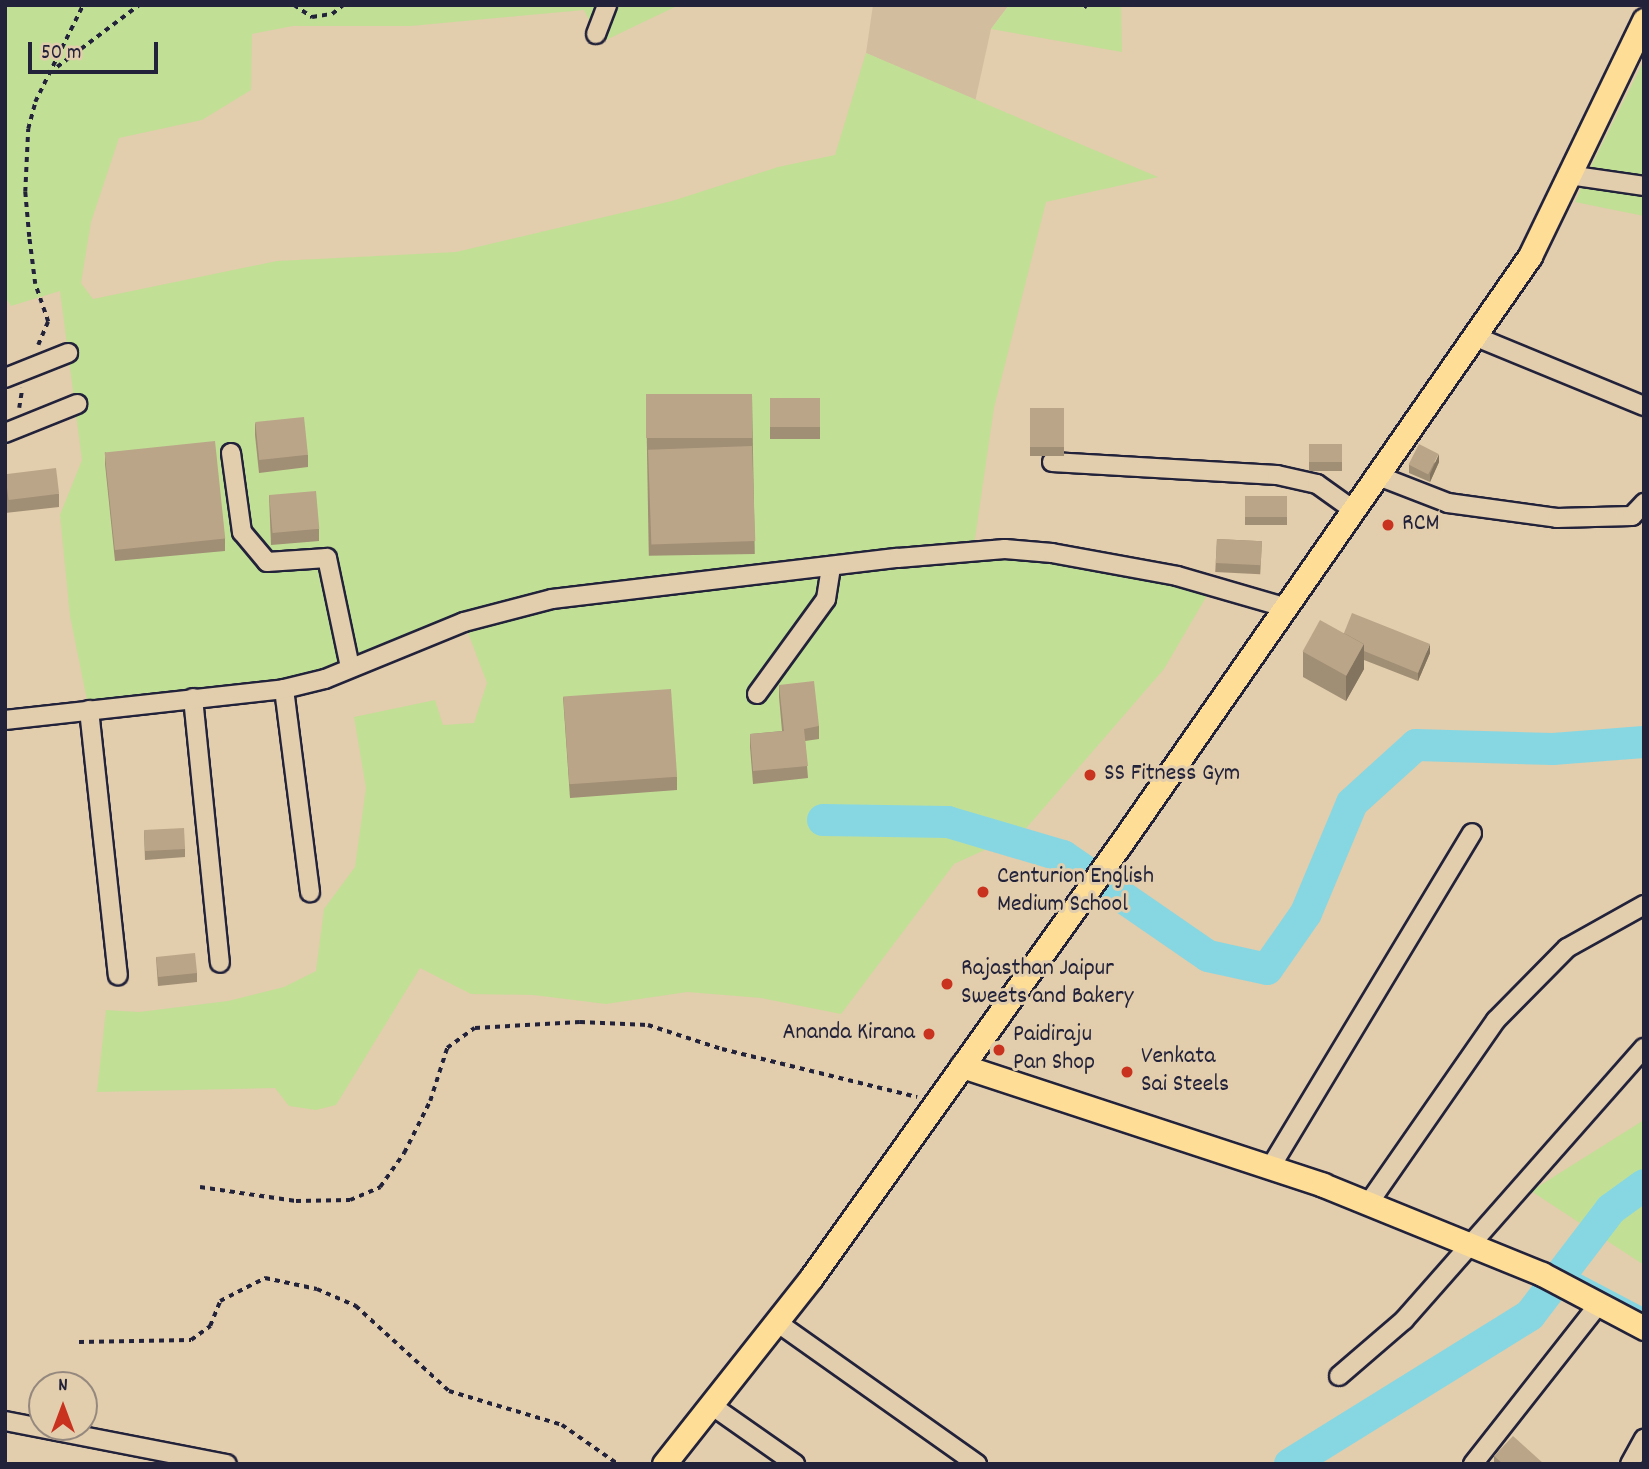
<!DOCTYPE html>
<style>
body{margin:0}
#map{position:relative;width:1649px;height:1469px;overflow:hidden;background:#e2cdac;font-family:Dekko,sans-serif}
div>[style]{position:absolute}
.built>*{inset:0;background:#d2be9f}
.green>*{inset:0;background:#c2df96}
.stream>*{height:5px;margin:-2.5px;padding:0 2.5px;transform-origin:2.5px;border-radius:2.5px;background:#87d7e3}
.river>*{height:32px;margin:-16px;padding:0 16px;transform-origin:16px;border-radius:16px;background:#87d7e3}
.path>*{height:3.5px;margin-top:-1.75px;transform-origin:0;background:repeating-linear-gradient(90deg,#22223b 0 5px,transparent 0 10px)}
.roads{filter:drop-shadow(2px 0 #22223b) drop-shadow(-2px 0 #22223b) drop-shadow(0 2px #22223b) drop-shadow(0 -2px #22223b)}
.minor>*{height:18px;margin:-9px;padding:0 9px;transform-origin:9px;border-radius:9px;background:#e2cdac}
.major>*{height:23px;margin:-11.5px;padding:0 11.5px;transform-origin:11.5px;border-radius:11.5px;background:#fedd96}
.wall>*{inset:0;background:#a08e75;transform-origin:0 0}
.shaded-wall>*{inset:0;background:#82745f}
.building>*{inset:0;background:#baa588;transform-origin:0 0}
.dots>*{width:19px;height:19px;translate:-50% -50%;box-sizing:border-box;border:4px solid #e2cdac;border-radius:50%}
span{translate:-50% -50%;white-space:nowrap;text-align:center;line-height:1.15;-webkit-text-stroke:6px #e2cdac;paint-order:stroke}
.poi-label{font-size:24px;color:#22223b}
.left{translate:0 -50%;text-align:left}
.right{translate:-100% -50%;text-align:right}
.frame{position:absolute;inset:0;border:7px solid #22223b;pointer-events:none}
.north{position:absolute;left:28px;top:1371px;width:70px;height:70px;box-sizing:border-box;background:#e2cdac;border:2px solid #95897f;border-radius:50%;rotate:0deg;font-size:19px;font-weight:700;line-height:28px;text-align:center;color:#22223b}
.north::after{content:'';display:block;margin:auto;width:24px;height:32px;background:#c8321e;clip-path:polygon(50% 0,100% 100%,50% 72%,0 100%)}
.scale{position:absolute;left:28px;top:42px;width:130px;height:32px;box-sizing:border-box;border:4px solid #22223b;border-top:0;padding-left:9px;font-size:21px;line-height:24px;white-space:nowrap;color:#22223b;-webkit-text-stroke:5px #e2cdac;paint-order:stroke}
</style>
<div id="map">
<div class="built">
<i style="clip-path:polygon(873px 5px,1009px 5px,991px 29px,975px 102px,866px 53px)"></i>
</div>
<div class="green">
<i style="clip-path:polygon(5px 5px,679px 5px,606px 40px,596px 34px,584px 10px,411px 26px,293px 26px,252px 34px,251px 90px,202px 120px,119px 138px,91px 222px,81px 283px,93px 299px,277px 261px,456px 252px,672px 201px,778px 167px,835px 155px,866px 53px,1158px 177px,1046px 202px,994px 408px,974px 545px,1052px 553px,1209px 592px,1164px 669px,1022px 833px,954px 864px,841px 1014px,761px 998px,687px 992px,606px 1004px,533px 995px,471px 994px,420px 968px,336px 1105px,316px 1110px,289px 1106px,275px 1088px,97px 1092px,106px 1010px,139px 1012px,228px 1001px,284px 987px,316px 971px,324px 909px,355px 867px,366px 788px,354px 717px,435px 700px,443px 725px,474px 723px,487px 683px,464px 622px,325px 679px,89px 710px,70px 616px,60px 515px,82px 460px,60px 291px,11px 306px,5px 297px)"></i>
<i style="clip-path:polygon(1009px 5px,1141px 5px,1121px 7px,1122px 52px,991px 29px)"></i>
<i style="clip-path:polygon(1644px 60px,1644px 216px,1575px 202px,1586px 176px)"></i>
<i style="clip-path:polygon(1644px 1120px,1644px 1265px,1531px 1191px)"></i>
</div>
<div class="stream">
<i style="left:1566px;top:1269px;width:88px;rotate:27.7deg"></i>
</div>
<div class="river">
<i style="left:823px;top:820px;width:125px;rotate:0.9deg"></i>
<i style="left:948px;top:822px;width:120px;rotate:16.5deg"></i>
<i style="left:1063px;top:856px;width:176px;rotate:34.6deg"></i>
<i style="left:1208px;top:956px;width:60px;rotate:12.4deg"></i>
<i style="left:1267px;top:969px;width:68px;rotate:-55.1deg"></i>
<i style="left:1306px;top:913px;width:119px;rotate:-67.3deg"></i>
<i style="left:1352px;top:803px;width:86px;rotate:-42.2deg"></i>
<i style="left:1416px;top:745px;width:137px;rotate:1.7deg"></i>
<i style="left:1553px;top:749px;width:91px;rotate:-4.4deg"></i>
<i style="left:1290px;top:1464px;width:282px;rotate:-31.8deg"></i>
<i style="left:1530px;top:1315px;width:133px;rotate:-52.6deg"></i>
<i style="left:1611px;top:1209px;width:41px;rotate:-36deg"></i>
</div>
<div class="path">
<i style="left:294px;top:5px;width:22px;rotate:34deg"></i>
<i style="left:312px;top:17px;width:20px;rotate:-9deg"></i>
<i style="left:332px;top:14px;width:14px;rotate:-39deg"></i>
<i style="left:1084px;top:8px;width:4px;rotate:-56deg"></i>
<i style="left:57px;top:67px;width:103px;rotate:-37.1deg"></i>
<i style="left:38px;top:345px;width:25px;rotate:-67deg"></i>
<i style="left:48px;top:322px;width:40px;rotate:-108.9deg"></i>
<i style="left:35px;top:284px;width:47px;rotate:-97.3deg"></i>
<i style="left:29px;top:237px;width:45px;rotate:-95.1deg"></i>
<i style="left:25px;top:192px;width:63px;rotate:-87.3deg"></i>
<i style="left:28px;top:129px;width:28px;rotate:-75deg"></i>
<i style="left:35px;top:102px;width:108px;rotate:-63.7deg"></i>
<i style="left:19px;top:408px;width:20px;rotate:-81deg"></i>
<i style="left:200px;top:1187px;width:97px;rotate:8.3deg"></i>
<i style="left:296px;top:1201px;width:54px;rotate:-1.1deg"></i>
<i style="left:350px;top:1200px;width:33px;rotate:-23deg"></i>
<i style="left:380px;top:1187px;width:42px;rotate:-54.8deg"></i>
<i style="left:404px;top:1153px;width:58px;rotate:-63.4deg"></i>
<i style="left:430px;top:1101px;width:56px;rotate:-72.2deg"></i>
<i style="left:447px;top:1048px;width:34px;rotate:-36deg"></i>
<i style="left:475px;top:1028px;width:105px;rotate:-3.3deg"></i>
<i style="left:580px;top:1022px;width:68px;rotate:2.5deg"></i>
<i style="left:648px;top:1025px;width:78px;rotate:18deg"></i>
<i style="left:722px;top:1049px;width:201px;rotate:13.8deg"></i>
<i style="left:79px;top:1342px;width:112px;rotate:-1deg"></i>
<i style="left:191px;top:1340px;width:24px;rotate:-36deg"></i>
<i style="left:210px;top:1326px;width:27px;rotate:-68deg"></i>
<i style="left:220px;top:1301px;width:51px;rotate:-27.1deg"></i>
<i style="left:265px;top:1278px;width:53px;rotate:11.9deg"></i>
<i style="left:317px;top:1289px;width:43px;rotate:23.6deg"></i>
<i style="left:356px;top:1306px;width:126px;rotate:42.4deg"></i>
<i style="left:449px;top:1391px;width:118px;rotate:16.7deg"></i>
<i style="left:562px;top:1425px;width:68px;rotate:34.9deg"></i>
</div>
<div class="roads">
<div class="minor">
<i style="left:596px;top:34px;width:31px;rotate:-69deg"></i>
<i style="left:1568px;top:175px;width:77px;rotate:8.2deg"></i>
<i style="left:1474px;top:336px;width:184px;rotate:22.4deg"></i>
<i style="left:5px;top:378px;width:68px;rotate:-21.6deg"></i>
<i style="left:5px;top:433px;width:78px;rotate:-21.9deg"></i>
<i style="left:231px;top:453px;width:80px;rotate:82.1deg"></i>
<i style="left:242px;top:532px;width:39px;rotate:50deg"></i>
<i style="left:267px;top:562px;width:60px;rotate:-3.8deg"></i>
<i style="left:327px;top:558px;width:111px;rotate:78.1deg"></i>
<i style="left:1052px;top:462px;width:225px;rotate:3.3deg"></i>
<i style="left:1277px;top:475px;width:41px;rotate:12.7deg"></i>
<i style="left:1317px;top:484px;width:43px;rotate:35.5deg"></i>
<i style="left:1376px;top:475px;width:77px;rotate:21.3deg"></i>
<i style="left:1448px;top:503px;width:110px;rotate:7.8deg"></i>
<i style="left:1557px;top:518px;width:75px;rotate:-1.5deg"></i>
<i style="left:1632px;top:516px;width:18px;rotate:-47deg"></i>
<i style="left:284px;top:689px;width:205px;rotate:82.7deg"></i>
<i style="left:757px;top:694px;width:117px;rotate:-54deg"></i>
<i style="left:826px;top:599px;width:33px;rotate:-81deg"></i>
<i style="left:193px;top:698px;width:266px;rotate:84.2deg"></i>
<i style="left:89px;top:710px;width:267px;rotate:83.8deg"></i>
<i style="left:5px;top:720px;width:281px;rotate:-6.3deg"></i>
<i style="left:284px;top:689px;width:42px;rotate:-13.7deg"></i>
<i style="left:325px;top:679px;width:150px;rotate:-22.3deg"></i>
<i style="left:464px;top:622px;width:91px;rotate:-14.6deg"></i>
<i style="left:552px;top:599px;width:348px;rotate:-6.8deg"></i>
<i style="left:898px;top:558px;width:107px;rotate:-4.8deg"></i>
<i style="left:1005px;top:549px;width:47px;rotate:4.9deg"></i>
<i style="left:1052px;top:553px;width:127px;rotate:10.4deg"></i>
<i style="left:1177px;top:576px;width:111px;rotate:16.2deg"></i>
<i style="left:1270px;top:1168px;width:391px;rotate:-58.9deg"></i>
<i style="left:1368px;top:1204px;width:224px;rotate:-55.2deg"></i>
<i style="left:1496px;top:1020px;width:101px;rotate:-45.4deg"></i>
<i style="left:1567px;top:948px;width:88px;rotate:-29.2deg"></i>
<i style="left:778px;top:1323px;width:244px;rotate:35.3deg"></i>
<i style="left:1339px;top:1376px;width:86px;rotate:-40.7deg"></i>
<i style="left:1404px;top:1320px;width:363px;rotate:-48.6deg"></i>
<i style="left:711px;top:1405px;width:103px;rotate:35.1deg"></i>
<i style="left:5px;top:1421px;width:226px;rotate:11deg"></i>
<i style="left:1473px;top:1464px;width:202px;rotate:-51.8deg"></i>
<i style="left:1630px;top:1464px;width:29px;rotate:-61deg"></i>
</div>
<div class="major">
<i style="left:962px;top:1066px;width:380px;rotate:18.2deg"></i>
<i style="left:1323px;top:1185px;width:236px;rotate:22.1deg"></i>
<i style="left:1542px;top:1274px;width:115px;rotate:27.9deg"></i>
<i style="left:664px;top:1464px;width:237px;rotate:-51.7deg"></i>
<i style="left:811px;top:1278px;width:536px;rotate:-54.5deg"></i>
<i style="left:1122px;top:842px;width:714px;rotate:-55.15deg"></i>
<i style="left:1530px;top:256px;width:262px;rotate:-64.2deg"></i>
</div>
</div>
<div class="wall">
<i style="left:752px;top:394px;width:160px;height:106px;rotate:89deg"></i>
<i style="left:770px;top:398px;width:50px;height:41px"></i>
<i style="left:1030px;top:408px;width:34px;height:48px"></i>
<i style="clip-path:polygon(255px 423px,308px 455px,308px 467px,259px 473px,255px 435px)"></i>
<i style="left:1309px;top:444px;width:33px;height:27px"></i>
<i style="clip-path:polygon(105px 452px,225px 538px,225px 551px,115px 561px,105px 464px)"></i>
<i style="clip-path:polygon(1439px 462px,1430px 482px,1409px 473px,1409px 465px)"></i>
<i style="clip-path:polygon(5px 474px,59px 494px,59px 507px,5px 513px)"></i>
<i style="clip-path:polygon(269px 495px,319px 529px,319px 541px,271px 545px)"></i>
<i style="left:1245px;top:496px;width:42px;height:29px"></i>
<i style="left:1217px;top:539px;width:45px;height:33px;rotate:3deg"></i>
<i style="clip-path:polygon(1344px 633px,1430px 653px,1418px 681px,1364px 660px,1364px 669px,1346px 701px,1303px 677px,1303px 652px)"></i>
<i style="clip-path:polygon(779px 685px,819px 726px,819px 739px,805px 741px,808px 778px,753px 784px,750px 747px,750px 734px,782px 731px,779px 697px)"></i>
<i style="clip-path:polygon(563px 697px,677px 777px,677px 790px,570px 798px)"></i>
<i style="clip-path:polygon(144px 831px,185px 849px,185px 857px,145px 860px)"></i>
<i style="clip-path:polygon(156px 957px,197px 973px,197px 982px,158px 986px)"></i>
<i style="clip-path:polygon(1494px 1456px,1544px 1464px,1494px 1464px)"></i>
</div>
<div class="shaded-wall">
<i style="clip-path:polygon(1439px 454px,1439px 462px,1430px 482px,1430px 474px)"></i>
<i style="clip-path:polygon(1364px 644px,1364px 669px,1346px 701px,1346px 676px)"></i>
<i style="clip-path:polygon(1430px 644px,1430px 653px,1418px 681px,1418px 673px)"></i>
</div>
<div class="building">
<i style="left:752px;top:394px;width:44px;height:106px;rotate:90deg"></i>
<i style="left:770px;top:398px;width:50px;height:29px"></i>
<i style="left:1030px;top:408px;width:34px;height:39px"></i>
<i style="left:304px;top:417px;width:38px;height:49px;rotate:84deg"></i>
<i style="left:215px;top:441px;width:98px;height:111px;rotate:84deg"></i>
<i style="left:1309px;top:444px;width:33px;height:18px"></i>
<i style="left:1419px;top:444px;width:22px;height:23px;rotate:27deg"></i>
<i style="left:752px;top:446px;width:95px;height:104px;rotate:88deg"></i>
<i style="left:56px;top:468px;width:26px;height:51px;rotate:83deg"></i>
<i style="left:316px;top:491px;width:38px;height:47px;rotate:85deg"></i>
<i style="left:1245px;top:496px;width:42px;height:21px"></i>
<i style="left:1217px;top:539px;width:45px;height:24px;rotate:3deg"></i>
<i style="clip-path:polygon(1352px 613px,1430px 644px,1418px 673px,1364px 651px,1364px 644px,1344px 633px)"></i>
<i style="left:1320px;top:620px;width:50px;height:36px;rotate:29deg"></i>
<i style="clip-path:polygon(814px 681px,819px 726px,804px 729px,808px 766px,753px 771px,750px 734px,784px 731px,779px 685px)"></i>
<i style="left:671px;top:689px;width:88px;height:108px;rotate:86deg"></i>
<i style="left:184px;top:828px;width:21px;height:40px;rotate:87deg"></i>
<i style="left:195px;top:953px;width:20px;height:39px;rotate:84deg"></i>
<i style="clip-path:polygon(1513px 1436px,1544px 1464px,1503px 1464px,1494px 1456px)"></i>
</div>
<div class="dots">
<i style="left:1388px;top:525px;background:#c8321e"></i>
<i style="left:1090px;top:775px;background:#c8321e"></i>
<i style="left:983px;top:892px;background:#c8321e"></i>
<i style="left:947px;top:984px;background:#c8321e"></i>
<i style="left:929px;top:1034px;background:#c8321e"></i>
<i style="left:999px;top:1050px;background:#c8321e"></i>
<i style="left:1127px;top:1072px;background:#c8321e"></i>
</div>
<div class="poi-label">
<span class="left" style="left:1402px;top:525px">RCM</span>
<span class="left" style="left:1104px;top:775px">SS Fitness Gym</span>
<span class="left" style="left:997px;top:892px">Centurion English<br>Medium School</span>
<span class="left" style="left:961px;top:984px">Rajasthan Jaipur<br>Sweets and Bakery</span>
<span class="right" style="left:915px;top:1034px">Ananda Kirana</span>
<span class="left" style="left:1013px;top:1050px">Paidiraju<br>Pan Shop</span>
<span class="left" style="left:1141px;top:1072px">Venkata<br>Sai Steels</span>
</div>
<div class="frame"></div>
<div class="north">N</div>
<div class="scale">50 m</div>
</div>
